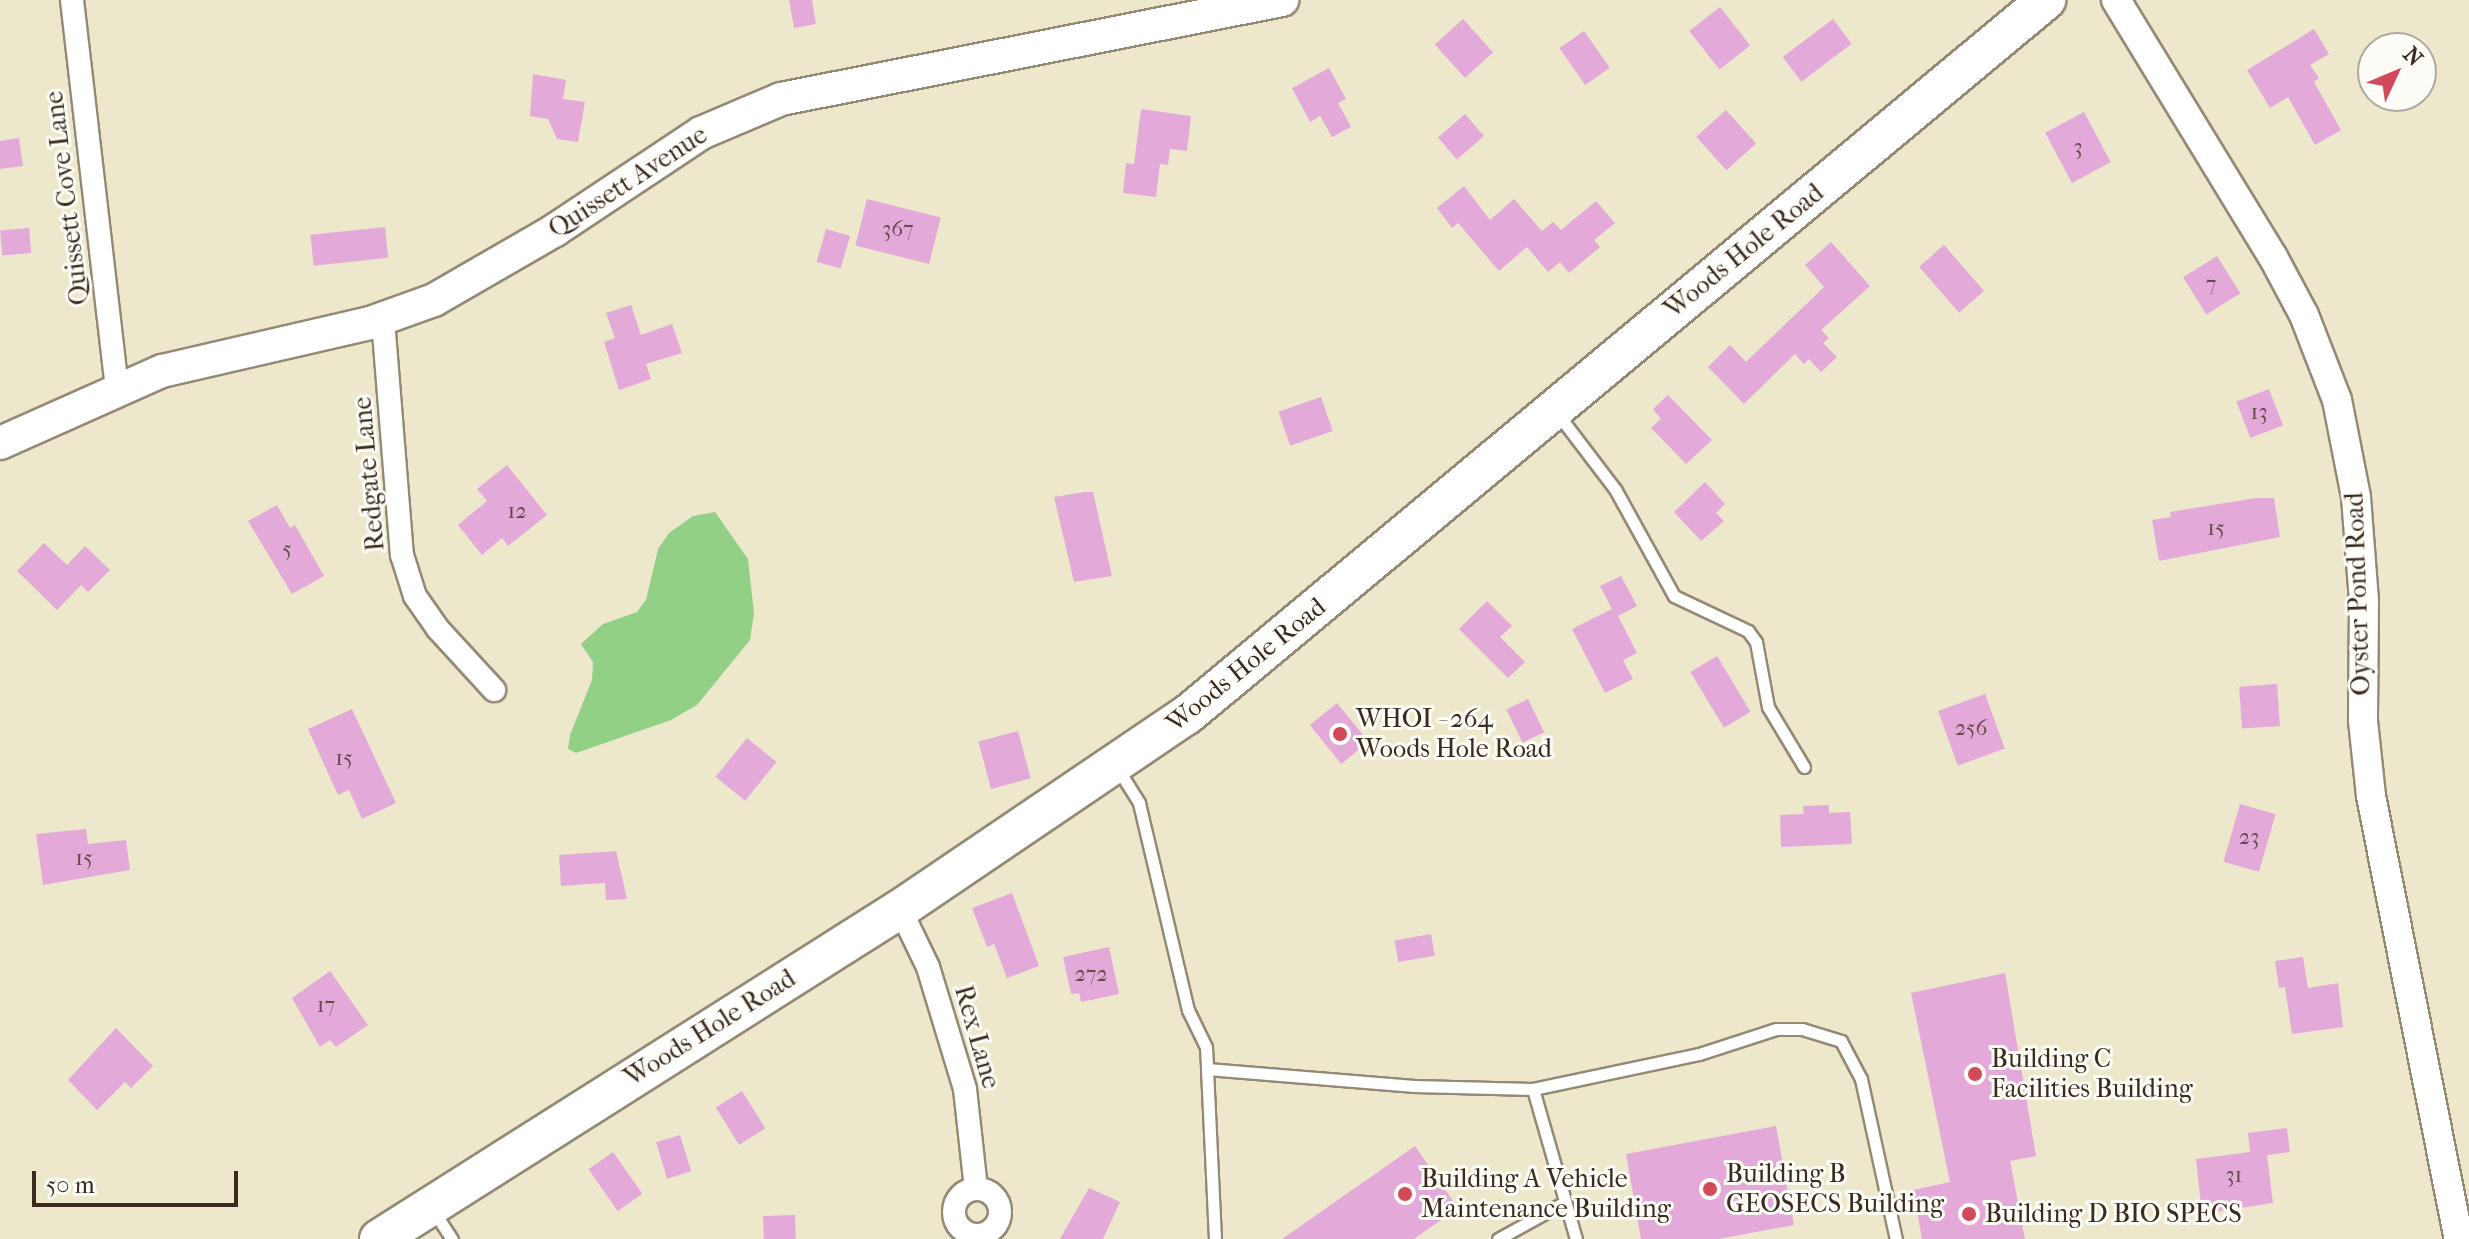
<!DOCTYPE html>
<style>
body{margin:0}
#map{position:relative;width:2469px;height:1239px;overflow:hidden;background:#ede8cc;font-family:"IM FELL French Canon",serif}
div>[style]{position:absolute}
.green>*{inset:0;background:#92d086}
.building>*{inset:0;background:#e3aad9;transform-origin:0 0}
.roads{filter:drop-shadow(2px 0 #948975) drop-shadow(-2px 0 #948975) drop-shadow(0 2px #948975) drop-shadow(0 -2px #948975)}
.service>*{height:11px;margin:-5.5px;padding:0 5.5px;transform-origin:5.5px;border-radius:5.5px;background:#fff}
.minor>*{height:22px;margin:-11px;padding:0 11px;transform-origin:11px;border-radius:11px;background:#fff}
.minor>.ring{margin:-11px;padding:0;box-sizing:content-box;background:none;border:22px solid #fff;border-radius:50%}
.tertiary>*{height:28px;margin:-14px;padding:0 14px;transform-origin:14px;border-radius:14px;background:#fff}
.secondary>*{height:32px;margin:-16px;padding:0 16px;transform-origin:16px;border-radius:16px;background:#fff}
.trunk>*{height:38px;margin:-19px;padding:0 19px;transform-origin:19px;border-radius:19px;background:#fff}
.dots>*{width:22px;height:22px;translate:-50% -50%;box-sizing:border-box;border:4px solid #fdfcf7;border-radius:50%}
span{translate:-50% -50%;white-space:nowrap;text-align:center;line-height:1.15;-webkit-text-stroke:6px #fdfcf7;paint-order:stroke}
.number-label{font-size:22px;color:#654a4d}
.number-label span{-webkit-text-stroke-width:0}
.street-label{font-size:26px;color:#3b2a1e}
.poi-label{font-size:26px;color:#3b2a1e}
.left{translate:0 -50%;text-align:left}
.north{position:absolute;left:2357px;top:32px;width:80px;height:80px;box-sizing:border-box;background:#fdfcf7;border:2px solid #afa8a0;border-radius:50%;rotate:46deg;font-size:22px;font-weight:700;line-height:32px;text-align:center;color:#3b2a1e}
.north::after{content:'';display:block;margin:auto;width:28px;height:36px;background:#d1495b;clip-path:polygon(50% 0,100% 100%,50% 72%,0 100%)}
.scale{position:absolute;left:32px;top:1171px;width:206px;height:36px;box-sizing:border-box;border:4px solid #3b2a1e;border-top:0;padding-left:10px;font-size:24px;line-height:28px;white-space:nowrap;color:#3b2a1e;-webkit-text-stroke:6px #fdfcf7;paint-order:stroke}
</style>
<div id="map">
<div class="green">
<i style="clip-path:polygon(715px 512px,748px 559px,754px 613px,750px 640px,697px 705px,671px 720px,576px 753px,568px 749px,570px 735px,592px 680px,593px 662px,581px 644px,603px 624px,637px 612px,646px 600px,658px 549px,669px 533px,693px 516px)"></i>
</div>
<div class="building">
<i style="clip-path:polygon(789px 0,812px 0,816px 24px,794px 28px)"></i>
<i style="left:1720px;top:7px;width:49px;height:39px;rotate:52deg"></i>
<i style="left:1463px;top:19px;width:45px;height:38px;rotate:48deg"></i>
<i style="left:1833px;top:19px;width:31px;height:63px;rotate:53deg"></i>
<i style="clip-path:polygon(2314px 29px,2329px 54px,2310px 65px,2319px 78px,2314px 82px,2341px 130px,2315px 145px,2288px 97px,2270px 108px,2247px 70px)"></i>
<i style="left:1584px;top:31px;width:45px;height:30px;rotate:55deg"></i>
<i style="clip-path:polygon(1329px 68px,1346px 99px,1338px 103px,1351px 127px,1332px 137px,1320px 116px,1310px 122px,1292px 88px)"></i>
<i style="clip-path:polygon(533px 74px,566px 80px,563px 99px,585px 102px,578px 142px,557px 139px,548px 119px,530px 116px)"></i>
<i style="clip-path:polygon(1141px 109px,1191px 116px,1187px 151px,1170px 149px,1168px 165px,1160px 164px,1156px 197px,1123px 193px,1126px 163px,1134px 164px)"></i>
<i style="left:1726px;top:110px;width:45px;height:40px;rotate:48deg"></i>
<i style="left:2084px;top:112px;width:57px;height:44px;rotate:62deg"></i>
<i style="left:1465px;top:114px;width:29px;height:36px;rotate:49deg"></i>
<i style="clip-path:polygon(19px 138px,23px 166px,0 169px,0 141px)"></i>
<i style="clip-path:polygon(1464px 186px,1490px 220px,1514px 199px,1542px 231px,1553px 222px,1561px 230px,1596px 201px,1615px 223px,1594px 240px,1600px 247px,1569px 273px,1560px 262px,1548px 272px,1527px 247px,1499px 271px,1458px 223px,1452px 228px,1437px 208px)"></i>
<i style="left:867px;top:199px;width:76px;height:48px;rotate:14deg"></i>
<i style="left:385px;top:227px;width:31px;height:75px;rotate:84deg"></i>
<i style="left:29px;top:228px;width:25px;height:29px;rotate:85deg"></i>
<i style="left:826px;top:229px;width:25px;height:34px;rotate:16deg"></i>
<i style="clip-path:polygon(1831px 242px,1870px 286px,1821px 330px,1829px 338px,1823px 343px,1837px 357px,1821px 372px,1809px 359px,1804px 364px,1795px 354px,1744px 404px,1708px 367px,1730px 345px,1746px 362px,1824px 287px,1805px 265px)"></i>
<i style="left:1944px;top:245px;width:61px;height:33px;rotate:49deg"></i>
<i style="left:2217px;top:256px;width:44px;height:40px;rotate:58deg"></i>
<i style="clip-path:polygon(631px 305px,641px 335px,672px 324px,682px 353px,646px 364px,651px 379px,619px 390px,604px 342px,615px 338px,606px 313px)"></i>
<i style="left:2269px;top:389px;width:39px;height:35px;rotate:69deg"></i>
<i style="clip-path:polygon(1668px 395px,1712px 440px,1686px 464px,1651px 428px,1661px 419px,1653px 409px)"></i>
<i style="left:1321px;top:397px;width:36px;height:45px;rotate:71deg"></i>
<i style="clip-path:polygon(507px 465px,547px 515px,508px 546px,502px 538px,482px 555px,458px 525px,487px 501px,477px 489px)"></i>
<i style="clip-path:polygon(1705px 482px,1725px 504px,1716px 513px,1724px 521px,1701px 541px,1674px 512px)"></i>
<i style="clip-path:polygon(1085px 492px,1093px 492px,1112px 576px,1074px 582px,1054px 497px)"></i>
<i style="clip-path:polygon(2256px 498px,2274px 498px,2280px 537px,2159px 561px,2152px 520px,2171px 517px,2170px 512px)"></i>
<i style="clip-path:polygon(277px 505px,290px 528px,295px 525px,324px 576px,292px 594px,248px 521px)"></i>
<i style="clip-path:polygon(44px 543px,67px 565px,85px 546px,110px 570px,88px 592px,81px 585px,57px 610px,17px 571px)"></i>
<i style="clip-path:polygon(1621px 576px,1637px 606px,1618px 616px,1637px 653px,1623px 660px,1633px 679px,1605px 693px,1572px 629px,1612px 609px,1600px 586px)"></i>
<i style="clip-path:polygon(1487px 601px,1512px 626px,1500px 637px,1525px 662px,1508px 678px,1459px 629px)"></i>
<i style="left:1717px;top:656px;width:65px;height:31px;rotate:59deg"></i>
<i style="left:2277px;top:684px;width:42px;height:38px;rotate:86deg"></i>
<i style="left:1985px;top:694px;width:58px;height:50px;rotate:70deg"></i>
<i style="left:1528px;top:699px;width:37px;height:24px;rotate:64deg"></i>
<i style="left:1337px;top:703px;width:50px;height:35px;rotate:51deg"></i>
<i style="clip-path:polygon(352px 709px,396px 803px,362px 819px,349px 790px,338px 795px,308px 729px)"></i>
<i style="left:1018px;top:731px;width:49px;height:41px;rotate:75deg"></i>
<i style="left:747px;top:738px;width:38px;height:50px;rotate:39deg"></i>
<i style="left:2240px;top:804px;width:37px;height:60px;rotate:16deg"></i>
<i style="clip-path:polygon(1829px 805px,1829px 813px,1850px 812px,1852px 844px,1781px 847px,1780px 815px,1804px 814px,1803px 806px)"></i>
<i style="clip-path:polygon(86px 829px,88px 844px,126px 840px,130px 870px,43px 885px,36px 834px)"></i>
<i style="clip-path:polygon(616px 851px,627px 899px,606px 900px,605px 883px,561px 886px,559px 855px)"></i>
<i style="clip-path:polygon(1012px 893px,1039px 966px,1007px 978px,994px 944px,987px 947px,972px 908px)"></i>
<i style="left:1431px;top:934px;width:22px;height:37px;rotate:80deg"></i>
<i style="clip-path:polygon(1109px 947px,1119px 994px,1081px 1002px,1079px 993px,1071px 994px,1063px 957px)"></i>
<i style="clip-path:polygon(2303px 957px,2308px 988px,2338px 983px,2343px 1027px,2292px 1034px,2285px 987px,2279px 988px,2275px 961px)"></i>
<i style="clip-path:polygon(330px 971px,368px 1025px,336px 1047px,330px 1040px,320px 1047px,292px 998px)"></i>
<i style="clip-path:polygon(2005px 973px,2036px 1156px,2010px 1161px,2025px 1239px,1922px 1239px,1913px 1190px,1950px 1182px,1911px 993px)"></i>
<i style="clip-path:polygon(116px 1028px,153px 1066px,131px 1088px,125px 1082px,97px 1110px,68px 1080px)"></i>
<i style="left:742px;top:1091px;width:44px;height:31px;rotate:58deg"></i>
<i style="clip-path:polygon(1776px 1126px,1794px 1225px,1718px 1239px,1641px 1239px,1626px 1154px)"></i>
<i style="clip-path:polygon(2287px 1128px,2290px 1152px,2267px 1155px,2273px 1203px,2202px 1214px,2196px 1159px,2250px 1152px,2248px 1133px)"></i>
<i style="left:680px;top:1135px;width:38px;height:25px;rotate:73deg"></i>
<i style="clip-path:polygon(1415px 1146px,1458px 1208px,1414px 1239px,1282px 1239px)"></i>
<i style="left:613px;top:1152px;width:51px;height:30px;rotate:55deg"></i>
<i style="clip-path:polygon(1089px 1188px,1120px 1202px,1103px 1239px,1060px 1239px)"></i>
<i style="left:795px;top:1215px;width:24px;height:32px;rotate:88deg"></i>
</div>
<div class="roads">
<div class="service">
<i style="left:1557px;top:413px;width:96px;rotate:52.7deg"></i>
<i style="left:1615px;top:489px;width:122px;rotate:61.1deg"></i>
<i style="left:1674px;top:596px;width:82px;rotate:25.3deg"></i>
<i style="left:1748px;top:631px;width:14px;rotate:54deg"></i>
<i style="left:1756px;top:642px;width:66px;rotate:79.5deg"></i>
<i style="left:1768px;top:707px;width:70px;rotate:59deg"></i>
<i style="left:1118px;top:769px;width:40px;rotate:58deg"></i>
<i style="left:1139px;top:803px;width:213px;rotate:76.7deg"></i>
<i style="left:1188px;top:1010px;width:41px;rotate:64.1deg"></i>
<i style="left:1206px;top:1047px;width:22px;rotate:87deg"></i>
<i style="left:1533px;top:1089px;width:170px;rotate:-11.9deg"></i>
<i style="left:1699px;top:1054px;width:81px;rotate:-18deg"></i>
<i style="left:1776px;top:1029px;width:26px"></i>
<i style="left:1802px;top:1029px;width:41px;rotate:17.1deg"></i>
<i style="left:1841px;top:1041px;width:43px;rotate:62.2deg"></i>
<i style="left:1861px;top:1079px;width:164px;rotate:77.7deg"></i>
<i style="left:433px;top:1210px;width:35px;rotate:57deg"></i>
<i style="left:1215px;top:1239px;width:170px;rotate:-92.7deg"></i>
<i style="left:1207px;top:1069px;width:208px;rotate:4.7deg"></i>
<i style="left:1414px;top:1086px;width:119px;rotate:1.4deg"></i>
<i style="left:1533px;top:1089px;width:156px;rotate:74deg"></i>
<i style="left:1498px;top:1239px;width:77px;rotate:-28.9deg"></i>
</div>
<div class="minor">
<i style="left:72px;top:0;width:393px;rotate:83.4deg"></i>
<i style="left:383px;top:320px;width:236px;rotate:85.4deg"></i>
<i style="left:402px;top:555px;width:43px;rotate:72.4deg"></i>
<i style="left:415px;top:596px;width:40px;rotate:55.1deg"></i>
<i style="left:438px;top:629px;width:83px;rotate:47.4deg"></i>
<i style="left:900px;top:909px;width:64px;rotate:64.2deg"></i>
<i style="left:928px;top:967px;width:127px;rotate:73.1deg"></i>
<i style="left:965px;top:1089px;width:100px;rotate:83.7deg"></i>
<i class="ring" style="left:954px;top:1189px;width:24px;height:24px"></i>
</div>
<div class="tertiary">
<i style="left:2116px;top:0;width:301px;rotate:58.6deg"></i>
<i style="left:2273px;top:257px;width:66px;rotate:61.9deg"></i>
<i style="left:2304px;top:315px;width:91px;rotate:68.8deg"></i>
<i style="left:2337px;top:400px;width:99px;rotate:78.9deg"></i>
<i style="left:2356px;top:497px;width:105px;rotate:85.6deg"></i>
<i style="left:2364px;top:602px;width:119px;rotate:90.5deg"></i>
<i style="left:2363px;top:721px;width:75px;rotate:83.9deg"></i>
<i style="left:2371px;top:796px;width:452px;rotate:78.8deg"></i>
</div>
<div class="secondary">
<i style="left:0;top:443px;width:177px;rotate:-24deg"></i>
<i style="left:162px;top:371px;width:213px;rotate:-13deg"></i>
<i style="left:370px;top:323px;width:68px;rotate:-19.8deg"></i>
<i style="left:434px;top:300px;width:140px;rotate:-30deg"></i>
<i style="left:555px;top:230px;width:175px;rotate:-33.6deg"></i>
<i style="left:701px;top:133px;width:87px;rotate:-23deg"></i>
<i style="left:781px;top:99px;width:511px;rotate:-11.18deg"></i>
</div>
<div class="trunk">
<i style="left:379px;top:1239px;width:617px;rotate:-32.35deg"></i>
<i style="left:900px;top:909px;width:346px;rotate:-34.1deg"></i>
<i style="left:1187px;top:715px;width:1118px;rotate:-39.77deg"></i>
</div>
</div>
<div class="dots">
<i style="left:1340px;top:734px;background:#d1495b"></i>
<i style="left:1975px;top:1074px;background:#d1495b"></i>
<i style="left:1710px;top:1189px;background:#d1495b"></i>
<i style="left:1405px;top:1194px;background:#d1495b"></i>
<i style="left:1969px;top:1214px;background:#d1495b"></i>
</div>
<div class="number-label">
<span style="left:2078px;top:148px">3</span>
<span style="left:898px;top:230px">367</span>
<span style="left:2211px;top:285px">7</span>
<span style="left:2259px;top:413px">13</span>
<span style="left:517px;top:512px">12</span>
<span style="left:2216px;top:529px">15</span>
<span style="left:287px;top:550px">5</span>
<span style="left:1971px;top:729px">256</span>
<span style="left:344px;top:759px">15</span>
<span style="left:2249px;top:838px">23</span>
<span style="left:84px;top:859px">15</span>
<span style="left:1091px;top:975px">272</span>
<span style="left:326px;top:1006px">17</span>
<span style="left:2234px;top:1176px">31</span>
</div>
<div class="street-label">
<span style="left:628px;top:182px;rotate:-33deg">Quissett Avenue</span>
<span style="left:67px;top:198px;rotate:-97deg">Quissett Cove Lane</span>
<span style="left:1744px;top:251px;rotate:-39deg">Woods Hole Road</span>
<span style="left:369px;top:474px;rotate:-95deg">Redgate Lane</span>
<span style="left:2358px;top:594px;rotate:-92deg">Oyster Pond Road</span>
<span style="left:1246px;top:665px;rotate:-39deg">Woods Hole Road</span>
<span style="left:710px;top:1028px;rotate:-32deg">Woods Hole Road</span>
<span style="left:977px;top:1037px;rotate:74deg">Rex Lane</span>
</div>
<div class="poi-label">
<span class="left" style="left:1356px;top:734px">WHOI - 264<br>Woods Hole Road</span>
<span class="left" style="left:1991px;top:1074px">Building C<br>Facilities Building</span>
<span class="left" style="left:1726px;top:1189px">Building B<br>GEOSECS Building</span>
<span class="left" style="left:1421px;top:1194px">Building A Vehicle<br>Maintenance Building</span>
<span class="left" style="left:1985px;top:1214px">Building D BIO SPECS</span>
</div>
<div class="north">N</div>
<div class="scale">50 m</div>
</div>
